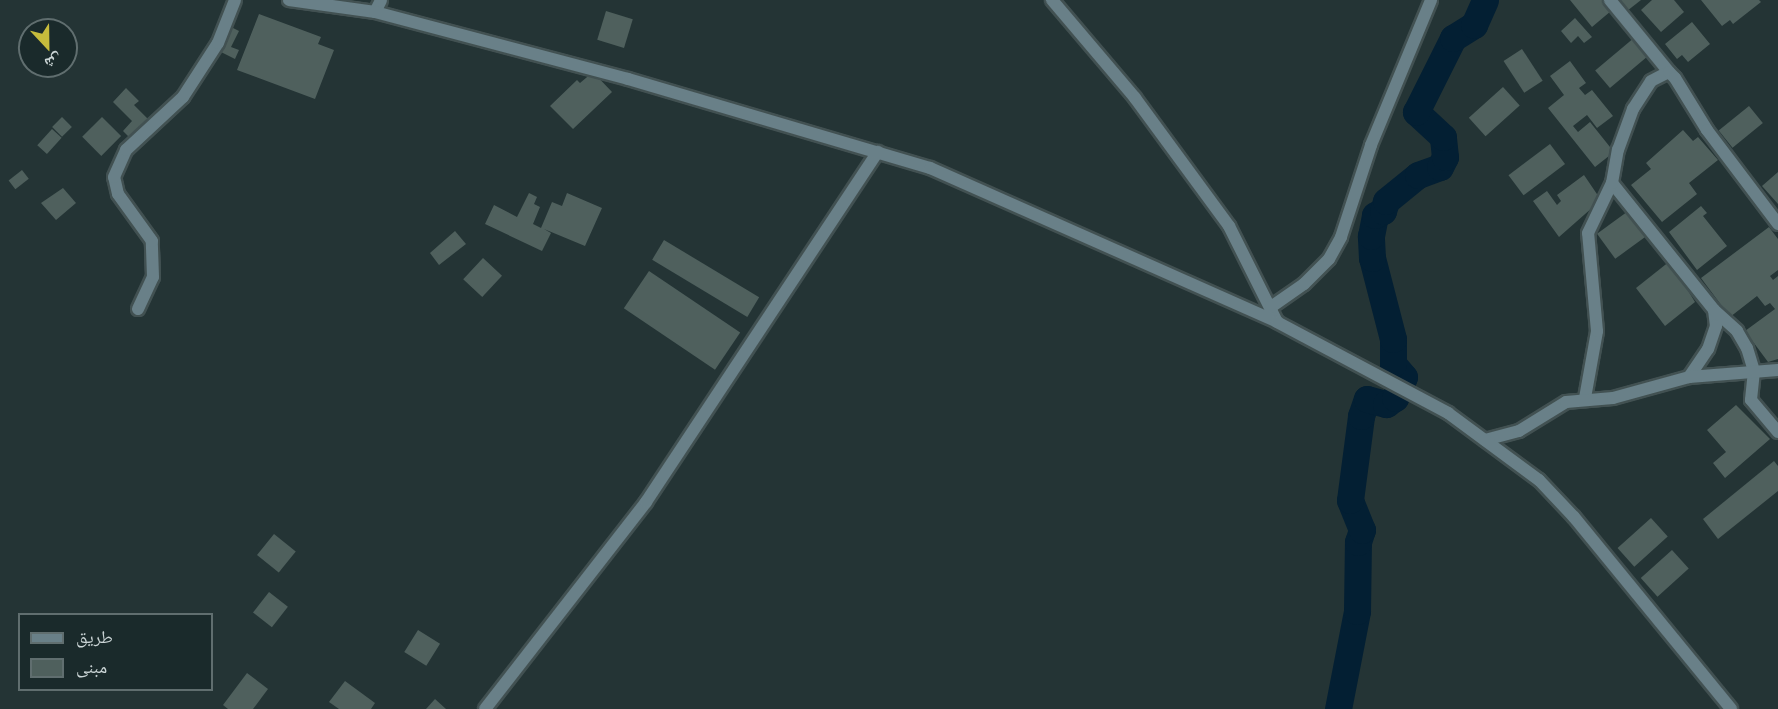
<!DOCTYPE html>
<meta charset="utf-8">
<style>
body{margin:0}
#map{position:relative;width:1778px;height:709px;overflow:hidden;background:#243435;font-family:Literata,"Noto Naskh Arabic",serif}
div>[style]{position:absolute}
.river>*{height:27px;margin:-13.5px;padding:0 13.5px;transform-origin:13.5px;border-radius:13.5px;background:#031f33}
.building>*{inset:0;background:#4f605d;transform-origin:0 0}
.roads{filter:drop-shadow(2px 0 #425152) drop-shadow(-2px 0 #425152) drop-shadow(0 2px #425152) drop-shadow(0 -2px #425152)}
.minor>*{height:12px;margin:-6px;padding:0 6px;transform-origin:6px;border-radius:6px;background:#698088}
.tertiary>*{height:12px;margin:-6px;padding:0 6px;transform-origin:6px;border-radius:6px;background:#698088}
span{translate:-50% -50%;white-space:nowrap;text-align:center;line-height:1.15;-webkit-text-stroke:4.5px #1a2a2b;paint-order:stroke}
.legend{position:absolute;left:18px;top:613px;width:195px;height:78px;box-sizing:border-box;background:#1a2a2b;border:2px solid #606e6f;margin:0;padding:8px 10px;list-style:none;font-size:18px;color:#cad4d5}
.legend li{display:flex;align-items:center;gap:12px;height:30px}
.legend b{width:30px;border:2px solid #606e6f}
.north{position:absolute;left:18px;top:18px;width:60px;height:60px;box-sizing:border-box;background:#1a2a2b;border:2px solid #606e6f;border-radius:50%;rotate:158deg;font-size:16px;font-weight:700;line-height:24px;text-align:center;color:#cad4d5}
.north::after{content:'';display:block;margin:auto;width:21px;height:27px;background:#c6bc3c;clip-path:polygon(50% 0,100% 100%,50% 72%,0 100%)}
</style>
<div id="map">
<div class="river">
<i style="left:1338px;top:709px;width:100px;rotate:-79deg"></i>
<i style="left:1357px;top:611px;width:69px;rotate:-89.2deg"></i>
<i style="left:1358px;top:542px;width:13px;rotate:-72deg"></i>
<i style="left:1362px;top:530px;width:32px;rotate:-112deg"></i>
<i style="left:1350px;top:500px;width:85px;rotate:-82.5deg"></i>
<i style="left:1361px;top:416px;width:18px;rotate:-71deg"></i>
<i style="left:1367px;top:399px;width:20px;rotate:15deg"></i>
<i style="left:1386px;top:404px;width:11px;rotate:-34deg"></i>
<i style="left:1395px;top:398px;width:23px;rotate:-67deg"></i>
<i style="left:1404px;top:377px;width:17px;rotate:-130deg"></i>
<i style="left:1393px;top:364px;width:25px;rotate:-90deg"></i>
<i style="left:1393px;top:339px;width:84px;rotate:-104.5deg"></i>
<i style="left:1372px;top:258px;width:22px;rotate:-93deg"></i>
<i style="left:1371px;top:236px;width:21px;rotate:-79deg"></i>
<i style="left:1375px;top:215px;width:9px;rotate:-27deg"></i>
<i style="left:1383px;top:211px;width:10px;rotate:-73deg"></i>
<i style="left:1386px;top:201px;width:41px;rotate:-39.1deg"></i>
<i style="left:1418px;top:175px;width:23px;rotate:-20deg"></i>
<i style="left:1440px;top:167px;width:11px;rotate:-63deg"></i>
<i style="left:1445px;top:157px;width:20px;rotate:-96deg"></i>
<i style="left:1443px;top:137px;width:37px;rotate:-137deg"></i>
<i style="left:1416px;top:112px;width:83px;rotate:-63.4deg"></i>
<i style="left:1453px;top:38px;width:25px;rotate:-32deg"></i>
<i style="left:1474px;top:25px;width:27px;rotate:-66deg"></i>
</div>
<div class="building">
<i style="clip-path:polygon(1570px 0,1602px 0,1611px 11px,1592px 27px)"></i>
<i style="clip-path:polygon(1619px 0,1641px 0,1627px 11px)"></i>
<i style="clip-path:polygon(1652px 0,1674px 0,1684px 12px,1661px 32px,1641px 10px)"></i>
<i style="clip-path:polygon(1701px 0,1759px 0,1761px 2px,1733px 24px,1730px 20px,1722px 26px)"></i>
<i style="left:606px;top:11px;width:28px;height:30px;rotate:17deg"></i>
<i style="clip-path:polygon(259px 14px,321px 37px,318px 44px,334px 50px,315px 99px,237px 70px)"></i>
<i style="clip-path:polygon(1575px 18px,1592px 37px,1584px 43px,1578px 36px,1571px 43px,1561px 31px)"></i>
<i style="clip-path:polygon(1692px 22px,1710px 44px,1688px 62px,1682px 55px,1677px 59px,1665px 44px)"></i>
<i style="clip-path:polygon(231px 27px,239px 31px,231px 47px,239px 50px,235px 59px,219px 51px)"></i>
<i style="left:1635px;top:37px;width:23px;height:52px;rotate:50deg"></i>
<i style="left:1522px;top:49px;width:38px;height:22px;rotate:57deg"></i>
<i style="clip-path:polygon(1570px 61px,1586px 83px,1579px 88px,1585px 95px,1592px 90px,1613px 116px,1597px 128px,1587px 115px,1573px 126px,1578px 132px,1590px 122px,1614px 152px,1595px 167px,1548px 108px,1564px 95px,1550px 76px)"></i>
<i style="clip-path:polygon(593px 72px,612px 92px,573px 129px,550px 106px,577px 80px,580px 83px)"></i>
<i style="left:1503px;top:87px;width:25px;height:46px;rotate:48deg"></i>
<i style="clip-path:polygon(126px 88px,139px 101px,134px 105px,148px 119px,130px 138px,123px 131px,132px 121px,113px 102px)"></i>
<i style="left:1749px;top:106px;width:22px;height:39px;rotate:51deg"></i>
<i style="left:62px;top:117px;width:14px;height:14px;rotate:45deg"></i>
<i style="left:102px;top:117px;width:27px;height:28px;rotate:45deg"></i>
<i style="left:52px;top:129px;width:13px;height:22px;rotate:42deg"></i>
<i style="clip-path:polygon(1683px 130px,1693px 141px,1698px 137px,1718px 160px,1689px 183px,1697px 194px,1662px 222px,1631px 185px,1651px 169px,1646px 163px)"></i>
<i style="left:1550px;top:144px;width:25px;height:52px;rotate:53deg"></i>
<i style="left:22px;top:170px;width:11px;height:17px;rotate:52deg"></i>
<i style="clip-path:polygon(1778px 172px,1778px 204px,1762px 186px)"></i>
<i style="clip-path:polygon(1584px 175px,1601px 200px,1559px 237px,1533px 201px,1547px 191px,1557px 205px,1561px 201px,1557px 195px)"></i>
<i style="clip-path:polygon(63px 188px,76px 203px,56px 220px,41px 203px)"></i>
<i style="clip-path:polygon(529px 193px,537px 197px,534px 204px,540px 207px,533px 224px,541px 228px,552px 202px,562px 206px,567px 193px,602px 208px,585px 246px,544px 229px,551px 233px,542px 251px,485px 224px,494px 205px,517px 217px)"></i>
<i style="clip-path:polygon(1701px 206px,1707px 213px,1703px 216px,1727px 246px,1697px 270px,1669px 232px)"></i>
<i style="left:1631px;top:209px;width:31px;height:42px;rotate:54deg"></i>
<i style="clip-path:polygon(1769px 227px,1778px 239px,1778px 270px,1770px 276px,1773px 280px,1778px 276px,1778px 359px,1768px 362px,1745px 331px,1775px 309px,1770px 303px,1765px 306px,1757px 296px,1730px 317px,1701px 278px)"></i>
<i style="clip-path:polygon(455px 231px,466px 244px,439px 265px,430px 253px)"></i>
<i style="left:664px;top:240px;width:111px;height:23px;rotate:31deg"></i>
<i style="left:483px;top:258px;width:26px;height:29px;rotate:43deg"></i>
<i style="clip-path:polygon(1670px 261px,1695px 302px,1665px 326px,1636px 288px)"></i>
<i style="left:649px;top:271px;width:110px;height:45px;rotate:34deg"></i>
<i style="clip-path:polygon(1736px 405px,1770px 439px,1725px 478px,1713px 463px,1726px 452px,1707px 430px)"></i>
<i style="clip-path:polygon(1774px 461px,1778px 466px,1778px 491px,1718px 539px,1703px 519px)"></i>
<i style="left:1651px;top:518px;width:25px;height:45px;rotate:48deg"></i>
<i style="left:274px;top:534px;width:28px;height:27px;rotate:39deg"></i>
<i style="left:1672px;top:550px;width:25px;height:42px;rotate:48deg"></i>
<i style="left:269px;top:592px;width:24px;height:26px;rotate:38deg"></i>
<i style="left:418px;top:630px;width:26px;height:26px;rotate:32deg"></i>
<i style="clip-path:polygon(247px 673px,268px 689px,253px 709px,228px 709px,223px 705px)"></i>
<i style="clip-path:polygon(345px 681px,375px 703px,371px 709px,339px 709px,329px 702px)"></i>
<i style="clip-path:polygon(435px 699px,446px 709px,426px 709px)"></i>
</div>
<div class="roads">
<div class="minor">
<i style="left:1052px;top:0;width:128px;rotate:49.7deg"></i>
<i style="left:1135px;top:98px;width:159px;rotate:53.7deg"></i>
<i style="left:1229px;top:226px;width:107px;rotate:63.4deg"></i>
<i style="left:1610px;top:0;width:93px;rotate:50.7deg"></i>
<i style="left:375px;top:12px;width:13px;rotate:-63deg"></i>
<i style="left:1612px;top:183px;width:163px;rotate:51.2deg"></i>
<i style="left:1714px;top:310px;width:16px;rotate:83deg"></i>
<i style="left:1716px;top:326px;width:24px;rotate:109deg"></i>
<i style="left:1708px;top:349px;width:34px;rotate:124deg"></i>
<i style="left:1271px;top:307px;width:40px;rotate:-34.9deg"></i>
<i style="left:1304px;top:284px;width:35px;rotate:-45deg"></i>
<i style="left:1329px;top:259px;width:25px;rotate:-61deg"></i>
<i style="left:1341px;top:237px;width:97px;rotate:-71.9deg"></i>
<i style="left:1371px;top:145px;width:157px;rotate:-67.5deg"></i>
<i style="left:138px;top:309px;width:35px;rotate:-65deg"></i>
<i style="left:153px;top:277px;width:36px;rotate:-92deg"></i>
<i style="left:152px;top:241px;width:58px;rotate:-125.9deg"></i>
<i style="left:118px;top:194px;width:17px;rotate:-103deg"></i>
<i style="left:114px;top:177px;width:30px;rotate:-66deg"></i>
<i style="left:126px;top:150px;width:78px;rotate:-42.9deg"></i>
<i style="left:183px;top:97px;width:64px;rotate:-57.1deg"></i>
<i style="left:218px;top:43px;width:46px;rotate:-68.4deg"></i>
<i style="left:1714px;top:310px;width:31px;rotate:42deg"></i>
<i style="left:1737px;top:331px;width:20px;rotate:60deg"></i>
<i style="left:1747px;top:348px;width:24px;rotate:73deg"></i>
<i style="left:1754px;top:371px;width:29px;rotate:96deg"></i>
<i style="left:1751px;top:400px;width:42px;rotate:49.8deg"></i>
<i style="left:1585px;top:398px;width:68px;rotate:-79.8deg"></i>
<i style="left:1597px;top:331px;width:98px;rotate:-95.2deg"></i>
<i style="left:1588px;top:233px;width:55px;rotate:-64.4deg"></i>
<i style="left:1612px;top:183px;width:34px;rotate:-80deg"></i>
<i style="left:1618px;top:150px;width:44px;rotate:-69.9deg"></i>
<i style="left:1633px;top:109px;width:33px;rotate:-57deg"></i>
<i style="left:1651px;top:81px;width:20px;rotate:-27deg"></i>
<i style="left:1669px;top:72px;width:8px;rotate:45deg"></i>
<i style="left:1675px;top:78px;width:61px;rotate:58.4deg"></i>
<i style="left:1707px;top:130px;width:118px;rotate:52.9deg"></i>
<i style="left:1485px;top:440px;width:35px;rotate:-15deg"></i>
<i style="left:1519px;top:431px;width:55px;rotate:-31.7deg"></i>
<i style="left:1566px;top:402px;width:47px;rotate:-4.9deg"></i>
<i style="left:1613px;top:398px;width:79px;rotate:-15.4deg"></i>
<i style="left:1689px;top:377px;width:89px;rotate:-4.5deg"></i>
<i style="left:485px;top:709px;width:262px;rotate:-52.1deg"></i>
<i style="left:646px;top:502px;width:420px;rotate:-56.5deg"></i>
</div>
<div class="tertiary">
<i style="left:289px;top:0;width:87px;rotate:7.9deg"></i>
<i style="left:375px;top:12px;width:262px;rotate:14.8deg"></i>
<i style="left:628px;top:79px;width:315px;rotate:16.4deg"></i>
<i style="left:930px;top:168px;width:380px;rotate:23.9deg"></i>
<i style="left:1277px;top:322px;width:194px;rotate:28deg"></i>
<i style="left:1448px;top:413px;width:113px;rotate:36.4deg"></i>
<i style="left:1539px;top:480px;width:51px;rotate:46.6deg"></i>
<i style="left:1574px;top:517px;width:248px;rotate:50.7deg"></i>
</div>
</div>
<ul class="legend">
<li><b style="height:8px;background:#698088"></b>طريق</li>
<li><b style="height:16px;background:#4f605d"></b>مبنى</li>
</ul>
<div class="north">ش</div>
</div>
